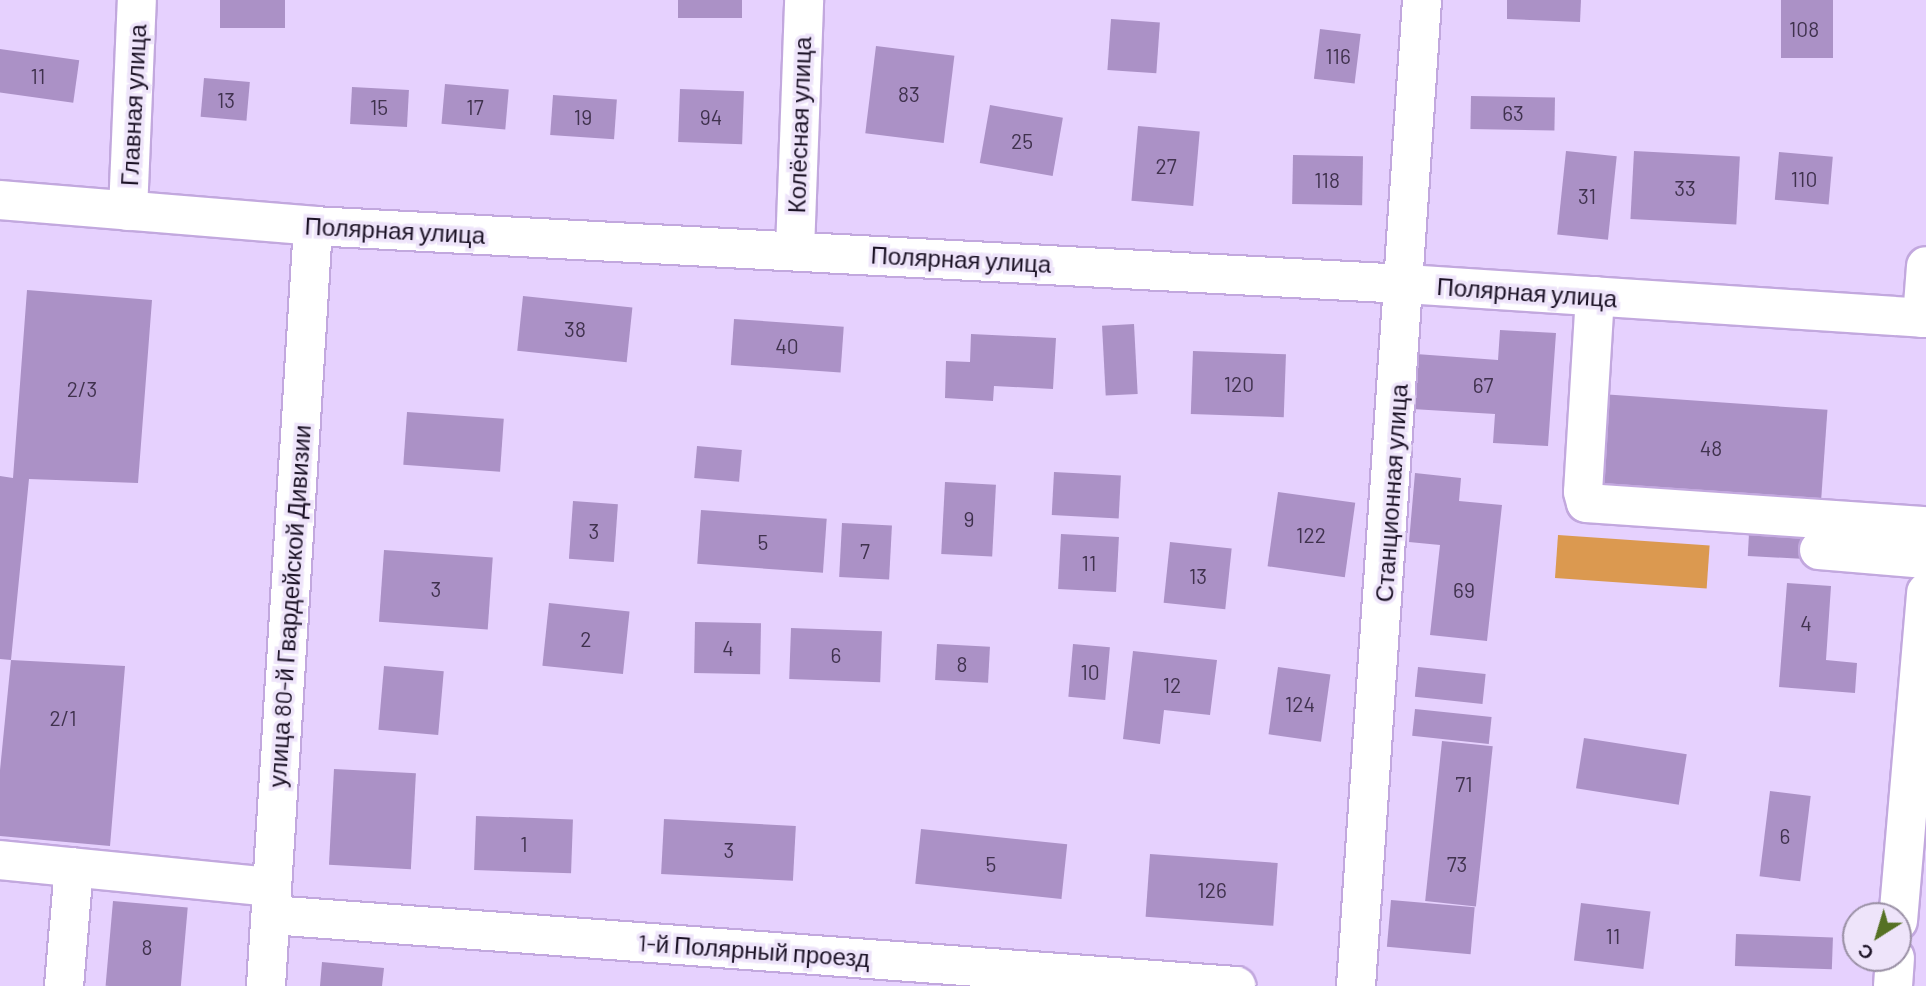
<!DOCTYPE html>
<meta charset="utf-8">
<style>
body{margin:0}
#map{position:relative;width:1926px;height:986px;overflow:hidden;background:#e6d1fe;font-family:Barlow,sans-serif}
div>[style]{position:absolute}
.green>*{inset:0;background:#db9950;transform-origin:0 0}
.building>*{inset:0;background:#ab91c6;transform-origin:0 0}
.roads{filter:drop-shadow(2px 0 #c2a8de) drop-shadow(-2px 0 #c2a8de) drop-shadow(0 2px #c2a8de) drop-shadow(0 -2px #c2a8de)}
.minor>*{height:38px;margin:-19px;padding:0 19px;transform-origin:19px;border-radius:19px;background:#fff}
span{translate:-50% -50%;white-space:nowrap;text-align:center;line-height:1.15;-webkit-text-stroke:7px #eee4fa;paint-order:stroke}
.number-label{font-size:21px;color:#40324e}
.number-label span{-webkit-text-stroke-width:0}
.street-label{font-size:24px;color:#1c1326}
.north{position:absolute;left:1842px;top:902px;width:70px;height:70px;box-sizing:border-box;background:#eee4fa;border:2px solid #9a90a5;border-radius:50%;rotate:217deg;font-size:19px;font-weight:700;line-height:28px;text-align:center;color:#1c1326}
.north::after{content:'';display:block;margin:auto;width:24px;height:32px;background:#567124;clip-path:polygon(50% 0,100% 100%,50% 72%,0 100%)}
</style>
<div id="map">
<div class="green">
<i style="left:1558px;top:535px;width:152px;height:43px;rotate:4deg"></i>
</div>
<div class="building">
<i style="left:220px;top:0;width:65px;height:28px"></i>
<i style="left:678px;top:0;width:64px;height:18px"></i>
<i style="clip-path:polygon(1507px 0,1581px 0,1580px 22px,1507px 19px)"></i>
<i style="left:1781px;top:0;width:52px;height:58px"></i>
<i style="left:1111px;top:19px;width:49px;height:51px;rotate:4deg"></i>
<i style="left:1320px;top:29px;width:41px;height:50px;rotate:7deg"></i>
<i style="left:876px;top:46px;width:79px;height:88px;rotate:7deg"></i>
<i style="left:0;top:49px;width:80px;height:43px;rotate:8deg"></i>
<i style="left:204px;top:78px;width:46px;height:39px;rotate:5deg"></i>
<i style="left:445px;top:84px;width:64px;height:40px;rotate:5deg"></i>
<i style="left:352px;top:87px;width:57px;height:37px;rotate:3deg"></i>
<i style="left:680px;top:89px;width:64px;height:53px;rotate:2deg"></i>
<i style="left:553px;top:95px;width:64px;height:40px;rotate:4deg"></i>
<i style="left:1471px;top:96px;width:84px;height:33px;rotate:1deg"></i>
<i style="left:990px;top:105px;width:74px;height:59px;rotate:10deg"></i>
<i style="left:1138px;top:126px;width:62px;height:75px;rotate:5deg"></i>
<i style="left:1566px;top:151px;width:51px;height:84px;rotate:6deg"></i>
<i style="left:1634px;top:151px;width:106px;height:68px;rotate:3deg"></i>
<i style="left:1779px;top:152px;width:54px;height:48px;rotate:5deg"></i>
<i style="left:1293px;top:155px;width:70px;height:49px;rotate:1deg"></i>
<i style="clip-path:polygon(27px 290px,152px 300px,138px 483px,29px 479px,11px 660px,0 659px,0 476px,13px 478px)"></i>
<i style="left:523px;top:296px;width:110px;height:55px;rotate:6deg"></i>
<i style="left:734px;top:319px;width:110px;height:46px;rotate:4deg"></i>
<i style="left:1134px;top:324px;width:70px;height:32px;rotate:87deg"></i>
<i style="clip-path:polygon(1500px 330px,1556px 333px,1548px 446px,1493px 443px,1495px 414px,1412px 409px,1416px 354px,1498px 360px)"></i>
<i style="clip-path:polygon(971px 334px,1056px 338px,1053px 389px,994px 386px,993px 401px,945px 398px,946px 361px,970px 362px)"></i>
<i style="left:1193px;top:351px;width:93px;height:63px;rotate:2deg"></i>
<i style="left:1601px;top:394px;width:227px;height:93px;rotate:4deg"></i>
<i style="left:407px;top:412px;width:97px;height:53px;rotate:4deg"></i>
<i style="left:697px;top:446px;width:45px;height:32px;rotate:5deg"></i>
<i style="left:1054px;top:472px;width:67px;height:43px;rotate:3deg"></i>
<i style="clip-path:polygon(1415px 473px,1461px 478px,1459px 501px,1502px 505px,1487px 641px,1430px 635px,1440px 545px,1409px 542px)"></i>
<i style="left:945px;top:482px;width:51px;height:72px;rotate:3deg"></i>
<i style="left:1278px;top:492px;width:78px;height:75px;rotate:8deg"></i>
<i style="left:573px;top:501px;width:45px;height:58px;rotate:4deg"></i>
<i style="left:701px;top:510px;width:126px;height:54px;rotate:4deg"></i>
<i style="left:842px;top:523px;width:50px;height:54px;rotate:3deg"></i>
<i style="left:1749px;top:533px;width:71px;height:23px;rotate:3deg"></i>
<i style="left:1061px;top:534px;width:58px;height:55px;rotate:3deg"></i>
<i style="left:1170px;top:542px;width:62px;height:61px;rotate:6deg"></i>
<i style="left:384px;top:550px;width:109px;height:72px;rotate:4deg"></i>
<i style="clip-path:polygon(1787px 583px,1831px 586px,1826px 660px,1857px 663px,1855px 693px,1779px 687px)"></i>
<i style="left:549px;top:603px;width:81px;height:63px;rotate:6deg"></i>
<i style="left:695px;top:622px;width:66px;height:51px;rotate:1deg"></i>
<i style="left:791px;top:628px;width:91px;height:51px;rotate:2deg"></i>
<i style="left:937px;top:644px;width:53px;height:36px;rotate:3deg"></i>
<i style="left:1073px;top:644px;width:37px;height:53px;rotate:5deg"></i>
<i style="clip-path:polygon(1133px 651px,1217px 660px,1210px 715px,1164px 710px,1160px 744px,1123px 739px)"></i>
<i style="clip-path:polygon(11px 660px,125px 666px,110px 846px,0 836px,0 770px)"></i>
<i style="left:384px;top:666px;width:60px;height:64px;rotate:5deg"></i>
<i style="left:1278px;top:667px;width:53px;height:68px;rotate:8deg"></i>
<i style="left:1418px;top:667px;width:68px;height:30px;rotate:6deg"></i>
<i style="left:1415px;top:709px;width:77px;height:27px;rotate:6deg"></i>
<i style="left:1584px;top:738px;width:104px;height:51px;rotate:9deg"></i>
<i style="left:1442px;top:741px;width:51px;height:161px;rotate:6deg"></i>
<i style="left:334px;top:769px;width:82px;height:96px;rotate:3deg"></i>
<i style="left:1770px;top:791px;width:41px;height:86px;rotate:7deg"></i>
<i style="left:476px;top:816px;width:97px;height:54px;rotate:2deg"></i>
<i style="left:664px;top:819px;width:132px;height:55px;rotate:3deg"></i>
<i style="left:921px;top:829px;width:147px;height:55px;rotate:6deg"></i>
<i style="left:1150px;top:854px;width:128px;height:63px;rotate:4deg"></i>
<i style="left:1391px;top:900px;width:84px;height:47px;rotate:5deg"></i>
<i style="left:113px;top:901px;width:75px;height:85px;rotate:5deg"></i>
<i style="left:1581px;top:903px;width:70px;height:58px;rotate:7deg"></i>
<i style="left:1736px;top:934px;width:97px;height:32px;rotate:2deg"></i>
<i style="clip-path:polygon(322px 962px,384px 968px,382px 986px,320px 986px)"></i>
</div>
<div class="roads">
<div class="minor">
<i style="left:0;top:200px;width:314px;rotate:4.7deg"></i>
<i style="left:313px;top:226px;width:1095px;rotate:3.04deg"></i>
<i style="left:1406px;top:284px;width:521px;rotate:3.74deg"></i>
<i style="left:128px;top:211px;width:211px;rotate:-87.6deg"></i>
<i style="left:795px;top:250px;width:250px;rotate:-87.9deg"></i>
<i style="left:1595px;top:296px;width:196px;rotate:93.5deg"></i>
<i style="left:1583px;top:492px;width:11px;rotate:75deg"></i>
<i style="left:1586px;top:503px;width:341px;rotate:3.9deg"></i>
<i style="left:1922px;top:318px;width:52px;rotate:-85.6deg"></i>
<i style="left:1819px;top:550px;width:107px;rotate:4.8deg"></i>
<i style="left:0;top:860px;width:272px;rotate:5.7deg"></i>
<i style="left:271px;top:915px;width:968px;rotate:4.21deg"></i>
<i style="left:1898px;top:921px;width:330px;rotate:-85.1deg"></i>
<i style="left:64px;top:986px;width:119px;rotate:-85.2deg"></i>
<i style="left:266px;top:986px;width:761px;rotate:-86.46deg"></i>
<i style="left:1356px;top:986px;width:988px;rotate:-86.17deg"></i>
<i style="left:1893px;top:986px;width:28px;rotate:-86deg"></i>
</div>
</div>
<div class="number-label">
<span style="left:1804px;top:29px">108</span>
<span style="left:1338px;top:56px">116</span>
<span style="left:38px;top:76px">11</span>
<span style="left:909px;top:94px">83</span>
<span style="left:226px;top:100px">13</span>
<span style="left:379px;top:107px">15</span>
<span style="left:475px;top:107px">17</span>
<span style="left:1513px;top:113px">63</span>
<span style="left:583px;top:117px">19</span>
<span style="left:711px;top:117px">94</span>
<span style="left:1022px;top:141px">25</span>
<span style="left:1166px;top:166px">27</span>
<span style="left:1804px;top:179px">110</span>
<span style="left:1327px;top:180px">118</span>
<span style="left:1685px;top:188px">33</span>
<span style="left:1587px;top:196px">31</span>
<span style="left:575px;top:329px">38</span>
<span style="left:787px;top:346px">40</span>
<span style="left:1239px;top:384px">120</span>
<span style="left:1483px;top:385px">67</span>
<span style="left:82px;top:389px">2/3</span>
<span style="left:1711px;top:448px">48</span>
<span style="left:969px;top:519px">9</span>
<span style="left:594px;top:531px">3</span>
<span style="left:1311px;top:535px">122</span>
<span style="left:763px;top:542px">5</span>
<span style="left:865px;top:551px">7</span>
<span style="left:1089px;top:563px">11</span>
<span style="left:1198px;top:576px">13</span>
<span style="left:436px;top:589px">3</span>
<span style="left:1464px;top:590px">69</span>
<span style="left:1806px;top:623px">4</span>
<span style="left:586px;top:639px">2</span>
<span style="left:728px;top:648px">4</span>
<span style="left:836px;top:655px">6</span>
<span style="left:962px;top:664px">8</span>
<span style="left:1090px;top:672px">10</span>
<span style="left:1172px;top:685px">12</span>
<span style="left:1300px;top:704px">124</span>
<span style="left:63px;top:718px">2/1</span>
<span style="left:1464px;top:784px">71</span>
<span style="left:1785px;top:836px">6</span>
<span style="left:524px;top:844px">1</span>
<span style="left:729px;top:850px">3</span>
<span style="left:991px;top:864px">5</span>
<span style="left:1457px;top:864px">73</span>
<span style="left:1212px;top:890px">126</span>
<span style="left:1613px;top:936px">11</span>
<span style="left:147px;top:947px">8</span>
</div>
<div class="street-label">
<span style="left:133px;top:105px;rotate:-87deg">Главная улица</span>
<span style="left:799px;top:125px;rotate:-88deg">Колёсная улица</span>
<span style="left:395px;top:230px;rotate:3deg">Полярная улица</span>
<span style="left:961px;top:259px;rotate:3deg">Полярная улица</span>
<span style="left:1527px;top:292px;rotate:4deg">Полярная улица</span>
<span style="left:1391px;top:493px;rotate:-86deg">Станционная улица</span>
<span style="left:289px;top:606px;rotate:-86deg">улица 80-й Гвардейской Дивизии</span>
<span style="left:754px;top:950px;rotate:4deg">1-й Полярный проезд</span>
</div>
<div class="north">С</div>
</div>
